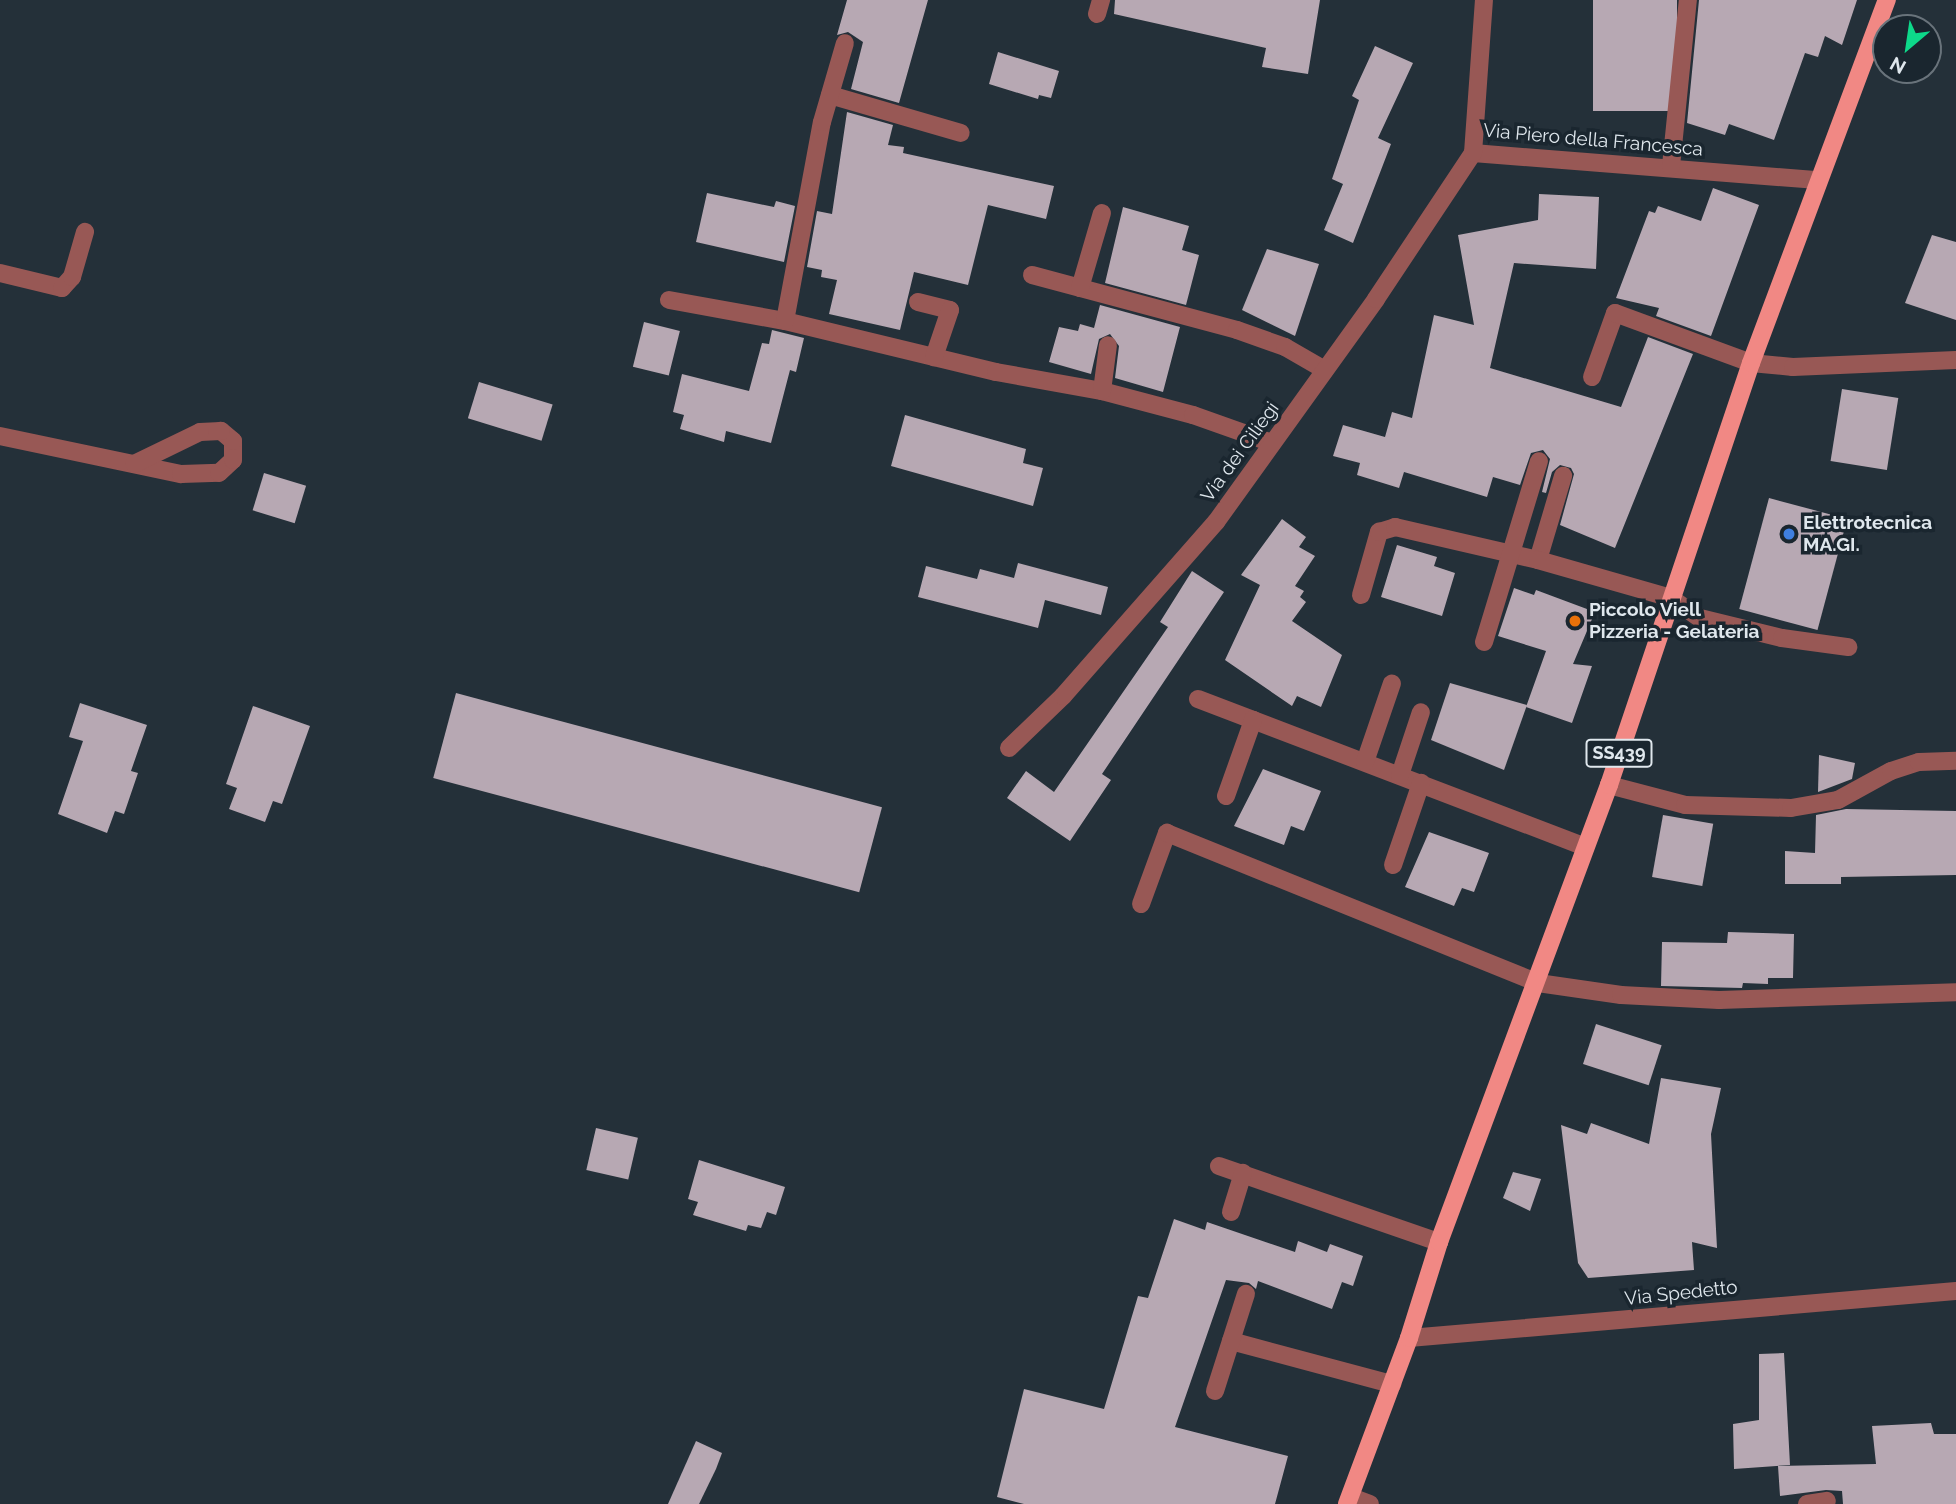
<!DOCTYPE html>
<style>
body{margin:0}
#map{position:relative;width:1956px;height:1504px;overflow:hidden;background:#243039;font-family:Raleway,sans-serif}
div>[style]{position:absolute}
.building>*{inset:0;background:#b7a8b3;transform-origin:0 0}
.minor>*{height:18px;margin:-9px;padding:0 9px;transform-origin:9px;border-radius:9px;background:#985855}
.major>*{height:18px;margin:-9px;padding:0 9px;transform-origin:9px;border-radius:9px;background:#f18884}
.dots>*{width:19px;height:19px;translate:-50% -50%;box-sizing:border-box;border:4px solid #1a262f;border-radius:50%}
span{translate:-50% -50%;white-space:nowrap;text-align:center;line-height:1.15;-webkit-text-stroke:7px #1a262f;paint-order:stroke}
.shield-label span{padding:2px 5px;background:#1a262f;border:2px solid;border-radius:5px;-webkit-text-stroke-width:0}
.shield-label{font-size:18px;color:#dfe7ed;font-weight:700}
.street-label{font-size:19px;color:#dfe7ed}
.poi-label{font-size:19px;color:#dfe7ed;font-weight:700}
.left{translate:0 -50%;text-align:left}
.north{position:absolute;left:1872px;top:14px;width:70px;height:70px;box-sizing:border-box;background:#1a262f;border:2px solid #69737b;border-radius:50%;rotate:209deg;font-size:19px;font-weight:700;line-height:28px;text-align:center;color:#dfe7ed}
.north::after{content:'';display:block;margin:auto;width:24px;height:32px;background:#0dd98a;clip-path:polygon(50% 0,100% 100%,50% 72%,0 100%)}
</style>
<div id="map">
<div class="building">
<i style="clip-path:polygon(847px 0,928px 0,899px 103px,851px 89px,863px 42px,848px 32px,837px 35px)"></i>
<i style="clip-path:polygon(1115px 0,1320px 0,1308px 74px,1262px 67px,1266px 48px,1114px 14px)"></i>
<i style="left:1593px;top:0;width:84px;height:111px"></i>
<i style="clip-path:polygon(1699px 0,1857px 0,1842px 45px,1825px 36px,1818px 57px,1805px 53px,1774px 140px,1729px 124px,1725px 135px,1687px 123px)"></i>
<i style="clip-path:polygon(1375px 46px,1413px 63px,1378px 138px,1391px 144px,1353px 243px,1324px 230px,1343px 184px,1332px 179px,1359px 100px,1352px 96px)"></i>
<i style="clip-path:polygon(998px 52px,1059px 71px,1051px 98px,1039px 95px,1038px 99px,989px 84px)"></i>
<i style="clip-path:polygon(847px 112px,893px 125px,888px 145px,904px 147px,903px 153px,1054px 186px,1046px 219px,988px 205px,968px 285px,914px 272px,900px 330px,829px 314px,837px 280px,821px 277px,822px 270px,807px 267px,817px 211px,832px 214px)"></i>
<i style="clip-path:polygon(1713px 188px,1759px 205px,1711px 336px,1656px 316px,1659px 308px,1616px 298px,1649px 211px,1655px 213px,1658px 206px,1701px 221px)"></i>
<i style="clip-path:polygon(707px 193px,774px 207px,776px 201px,795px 206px,784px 262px,696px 242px)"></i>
<i style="clip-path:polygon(1539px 194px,1599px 197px,1596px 269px,1514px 263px,1490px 368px,1621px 407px,1648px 337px,1693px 354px,1615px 548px,1560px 525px,1574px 474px,1571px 468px,1560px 465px,1552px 472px,1546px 493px,1542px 492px,1550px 459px,1543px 450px,1531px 453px,1520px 485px,1493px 477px,1487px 497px,1404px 472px,1399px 488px,1357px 475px,1360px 463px,1333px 456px,1343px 425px,1385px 437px,1392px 412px,1412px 418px,1434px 315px,1474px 325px,1458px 235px,1538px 220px)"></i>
<i style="clip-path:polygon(1123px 207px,1189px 226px,1182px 250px,1199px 255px,1186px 305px,1105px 283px)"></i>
<i style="clip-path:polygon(1932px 235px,1956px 242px,1956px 320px,1905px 303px)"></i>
<i style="clip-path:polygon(1267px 249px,1319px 264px,1295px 336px,1242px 310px)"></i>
<i style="clip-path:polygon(1100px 305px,1180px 327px,1163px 392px,1115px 378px,1119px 346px,1110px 334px,1099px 339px,1091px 374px,1049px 362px,1059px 327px,1078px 331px,1080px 324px,1094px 328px)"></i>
<i style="left:644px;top:322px;width:37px;height:46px;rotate:14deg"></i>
<i style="clip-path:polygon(772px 330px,804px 338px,796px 372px,790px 370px,771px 443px,726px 431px,724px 442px,680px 429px,684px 415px,673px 412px,682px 374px,749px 391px,762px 343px,769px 344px)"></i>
<i style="left:479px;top:382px;width:77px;height:38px;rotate:17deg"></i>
<i style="left:1842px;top:389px;width:57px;height:73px;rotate:9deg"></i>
<i style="clip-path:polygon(905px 415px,1026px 449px,1023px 463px,1043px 468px,1033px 506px,891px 466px)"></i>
<i style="left:264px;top:473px;width:44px;height:39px;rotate:17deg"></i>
<i style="left:1769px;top:498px;width:81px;height:115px;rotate:15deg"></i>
<i style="clip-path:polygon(1282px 519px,1306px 537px,1299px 547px,1315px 556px,1295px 586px,1304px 591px,1300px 597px,1306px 602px,1292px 621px,1342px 655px,1321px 707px,1297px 696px,1292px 706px,1225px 660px,1260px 585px,1241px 575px)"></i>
<i style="clip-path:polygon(1397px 545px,1437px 557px,1434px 566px,1455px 573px,1442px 616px,1381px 597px)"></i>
<i style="clip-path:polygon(1018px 563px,1108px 587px,1101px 615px,1045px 600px,1038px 628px,918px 597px,926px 566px,977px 579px,980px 569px,1014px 578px)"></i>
<i style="clip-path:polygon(1192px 571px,1224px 592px,1102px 774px,1111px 780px,1070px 841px,1007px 798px,1026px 771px,1054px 792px,1168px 627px,1160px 622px)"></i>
<i style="clip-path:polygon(1514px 588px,1534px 595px,1536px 590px,1595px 612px,1573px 664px,1592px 666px,1572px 723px,1526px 707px,1546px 651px,1498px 636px)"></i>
<i style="clip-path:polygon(1450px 683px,1527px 705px,1504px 770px,1431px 740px)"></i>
<i style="left:456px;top:693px;width:441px;height:88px;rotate:15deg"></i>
<i style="clip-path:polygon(80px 703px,147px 725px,131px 771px,138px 773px,124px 814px,115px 811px,107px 833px,58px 814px,83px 741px,69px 737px)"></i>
<i style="clip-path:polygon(253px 706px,310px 726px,282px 804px,273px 801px,265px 822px,229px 809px,237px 788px,226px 784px)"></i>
<i style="clip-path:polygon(1819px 755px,1855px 763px,1852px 779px,1818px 792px)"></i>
<i style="clip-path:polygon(1263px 769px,1321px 791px,1304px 831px,1291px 826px,1284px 845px,1234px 826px)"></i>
<i style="clip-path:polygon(1846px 809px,1956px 811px,1956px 875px,1841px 877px,1841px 884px,1785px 884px,1785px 851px,1815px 853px,1816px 815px)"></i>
<i style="left:1663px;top:815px;width:51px;height:63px;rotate:10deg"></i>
<i style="clip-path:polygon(1429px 832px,1489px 853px,1474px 892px,1462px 888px,1454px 906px,1405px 887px)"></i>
<i style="clip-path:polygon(1728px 932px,1794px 934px,1793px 978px,1768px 978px,1768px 984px,1743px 983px,1742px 988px,1661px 986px,1662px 942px,1727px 943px)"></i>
<i style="left:1596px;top:1024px;width:69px;height:42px;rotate:18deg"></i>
<i style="clip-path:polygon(1661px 1078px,1721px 1088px,1711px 1134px,1717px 1248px,1692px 1242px,1694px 1270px,1588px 1278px,1578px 1263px,1561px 1125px,1587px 1134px,1591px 1123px,1649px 1144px)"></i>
<i style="left:596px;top:1128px;width:43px;height:43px;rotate:13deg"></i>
<i style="clip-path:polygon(699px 1160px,785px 1187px,776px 1215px,767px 1212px,761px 1228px,748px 1225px,746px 1231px,693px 1215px,698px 1202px,688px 1199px)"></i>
<i style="clip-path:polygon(1513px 1172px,1541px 1179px,1530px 1211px,1503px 1198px)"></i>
<i style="clip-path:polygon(1174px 1219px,1205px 1230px,1207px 1222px,1295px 1252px,1298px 1241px,1327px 1252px,1330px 1244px,1363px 1256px,1353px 1286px,1342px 1282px,1332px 1309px,1258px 1281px,1256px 1289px,1249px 1283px,1226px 1280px,1175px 1427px,1288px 1456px,1275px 1504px,1024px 1504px,997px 1497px,1024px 1389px,1104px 1409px,1138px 1296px,1148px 1298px)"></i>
<i style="clip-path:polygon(1784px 1353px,1790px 1465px,1734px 1469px,1733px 1424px,1759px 1420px,1759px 1354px)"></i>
<i style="clip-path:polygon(1931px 1423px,1934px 1434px,1956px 1434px,1956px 1504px,1843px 1504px,1842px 1491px,1826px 1490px,1780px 1496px,1778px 1466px,1876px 1464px,1872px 1426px)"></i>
<i style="clip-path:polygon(696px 1441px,722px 1453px,716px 1469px,699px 1504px,668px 1504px)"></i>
</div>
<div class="minor">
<i style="left:1097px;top:14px;width:15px;rotate:-74deg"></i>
<i style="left:830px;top:95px;width:136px;rotate:16.2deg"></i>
<i style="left:1473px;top:153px;width:346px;rotate:4.5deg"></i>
<i style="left:1671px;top:166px;width:167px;rotate:-84.2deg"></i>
<i style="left:0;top:273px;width:64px;rotate:13.6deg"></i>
<i style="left:62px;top:288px;width:15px;rotate:-48deg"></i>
<i style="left:72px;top:277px;width:47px;rotate:-73.9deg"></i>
<i style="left:1032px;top:275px;width:212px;rotate:15deg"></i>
<i style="left:1237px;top:330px;width:51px;rotate:19.5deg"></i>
<i style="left:1285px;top:347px;width:46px;rotate:29.9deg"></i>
<i style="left:1080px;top:288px;width:78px;rotate:-73.7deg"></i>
<i style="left:669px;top:300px;width:118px;rotate:10.3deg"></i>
<i style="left:785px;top:321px;width:217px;rotate:13.6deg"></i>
<i style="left:996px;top:372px;width:108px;rotate:10.2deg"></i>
<i style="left:1102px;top:391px;width:94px;rotate:14.8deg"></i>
<i style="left:1193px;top:415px;width:84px;rotate:19.5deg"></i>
<i style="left:918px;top:302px;width:33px;rotate:14deg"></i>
<i style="left:950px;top:310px;width:50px;rotate:108.8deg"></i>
<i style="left:785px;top:321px;width:202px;rotate:-79.5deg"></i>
<i style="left:822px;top:122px;width:82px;rotate:-73.8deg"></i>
<i style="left:1592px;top:377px;width:68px;rotate:-70.2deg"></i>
<i style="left:1615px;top:313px;width:145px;rotate:20.2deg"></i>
<i style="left:1751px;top:363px;width:42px;rotate:5.4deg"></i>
<i style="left:1793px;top:367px;width:163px;rotate:-2.5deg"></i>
<i style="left:1102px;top:391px;width:46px;rotate:-82.6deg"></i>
<i style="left:0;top:436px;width:185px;rotate:11.9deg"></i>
<i style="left:181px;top:474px;width:38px;rotate:-2deg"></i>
<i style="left:219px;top:473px;width:19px;rotate:-43deg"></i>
<i style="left:233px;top:460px;width:19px;rotate:-90deg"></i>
<i style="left:233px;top:441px;width:16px;rotate:-140deg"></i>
<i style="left:221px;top:431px;width:21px;rotate:177deg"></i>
<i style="left:200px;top:432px;width:73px;rotate:154.1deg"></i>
<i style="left:1538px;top:560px;width:88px;rotate:-73.4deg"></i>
<i style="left:1361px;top:595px;width:66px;rotate:-74.1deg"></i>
<i style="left:1379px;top:532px;width:17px;rotate:-17deg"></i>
<i style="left:1395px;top:527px;width:147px;rotate:13deg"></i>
<i style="left:1538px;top:560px;width:138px;rotate:15.9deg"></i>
<i style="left:1671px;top:598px;width:35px;rotate:35deg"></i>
<i style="left:1700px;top:618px;width:84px;rotate:13.7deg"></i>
<i style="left:1782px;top:638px;width:67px;rotate:7.8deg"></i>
<i style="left:1484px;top:642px;width:189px;rotate:-73.1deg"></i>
<i style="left:1198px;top:699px;width:412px;rotate:20.9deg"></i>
<i style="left:1009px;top:748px;width:75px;rotate:-43.9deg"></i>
<i style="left:1063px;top:696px;width:232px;rotate:-48.7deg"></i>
<i style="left:1216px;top:522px;width:274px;rotate:-54.3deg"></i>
<i style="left:1376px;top:299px;width:175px;rotate:-56.4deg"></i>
<i style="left:1473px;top:153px;width:153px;rotate:-85.9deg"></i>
<i style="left:1365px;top:762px;width:83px;rotate:-71.1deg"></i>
<i style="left:1400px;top:775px;width:66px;rotate:-71.6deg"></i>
<i style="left:1609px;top:785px;width:79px;rotate:14.7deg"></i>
<i style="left:1685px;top:805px;width:106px;rotate:1.6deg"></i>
<i style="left:1791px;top:808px;width:48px;rotate:-9.7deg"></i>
<i style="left:1838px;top:800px;width:60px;rotate:-28.7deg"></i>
<i style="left:1891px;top:771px;width:29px;rotate:-18deg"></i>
<i style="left:1919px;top:762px;width:37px;rotate:-2deg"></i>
<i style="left:1226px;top:796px;width:81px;rotate:-70.4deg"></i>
<i style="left:1393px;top:865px;width:87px;rotate:-71.1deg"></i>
<i style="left:1141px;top:904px;width:76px;rotate:-69.9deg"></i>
<i style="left:1167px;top:833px;width:400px;rotate:22deg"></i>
<i style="left:1538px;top:983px;width:84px;rotate:8.2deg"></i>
<i style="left:1621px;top:995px;width:98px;rotate:2.9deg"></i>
<i style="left:1719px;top:1000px;width:237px;rotate:-1.9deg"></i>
<i style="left:1219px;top:1166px;width:233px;rotate:19.1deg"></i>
<i style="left:1231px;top:1212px;width:41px;rotate:-72.9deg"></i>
<i style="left:1409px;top:1338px;width:549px;rotate:-4.91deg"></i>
<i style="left:1231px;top:1341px;width:167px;rotate:15deg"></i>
<i style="left:1215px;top:1391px;width:102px;rotate:-72.3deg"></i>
<i style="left:1351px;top:1497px;width:20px;rotate:20deg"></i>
<i style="left:1807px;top:1504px;width:20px;rotate:-9deg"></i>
</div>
<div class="major">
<i style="left:1347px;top:1504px;width:177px;rotate:-69.5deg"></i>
<i style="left:1409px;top:1338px;width:101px;rotate:-72.6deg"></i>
<i style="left:1439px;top:1242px;width:488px;rotate:-69.6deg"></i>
<i style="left:1609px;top:785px;width:445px;rotate:-71.4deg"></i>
<i style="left:1751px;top:363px;width:388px;rotate:-69.5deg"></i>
</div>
<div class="dots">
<i style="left:1789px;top:534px;background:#3f7fe0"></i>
<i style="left:1575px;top:621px;background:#e8710a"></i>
</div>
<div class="shield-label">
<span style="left:1619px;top:753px">SS439</span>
</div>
<div class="street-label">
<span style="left:1593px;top:140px;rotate:5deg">Via Piero della Francesca</span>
<span style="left:1240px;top:452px;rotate:-54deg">Via dei Ciliegi</span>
<span style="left:1681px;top:1293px;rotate:-6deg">Via Spedetto</span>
</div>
<div class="poi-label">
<span class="left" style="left:1803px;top:534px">Elettrotecnica<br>MA.GI.</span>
<span class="left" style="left:1589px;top:621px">Piccolo Viell<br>Pizzeria - Gelateria</span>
</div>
<div class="north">N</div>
</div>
